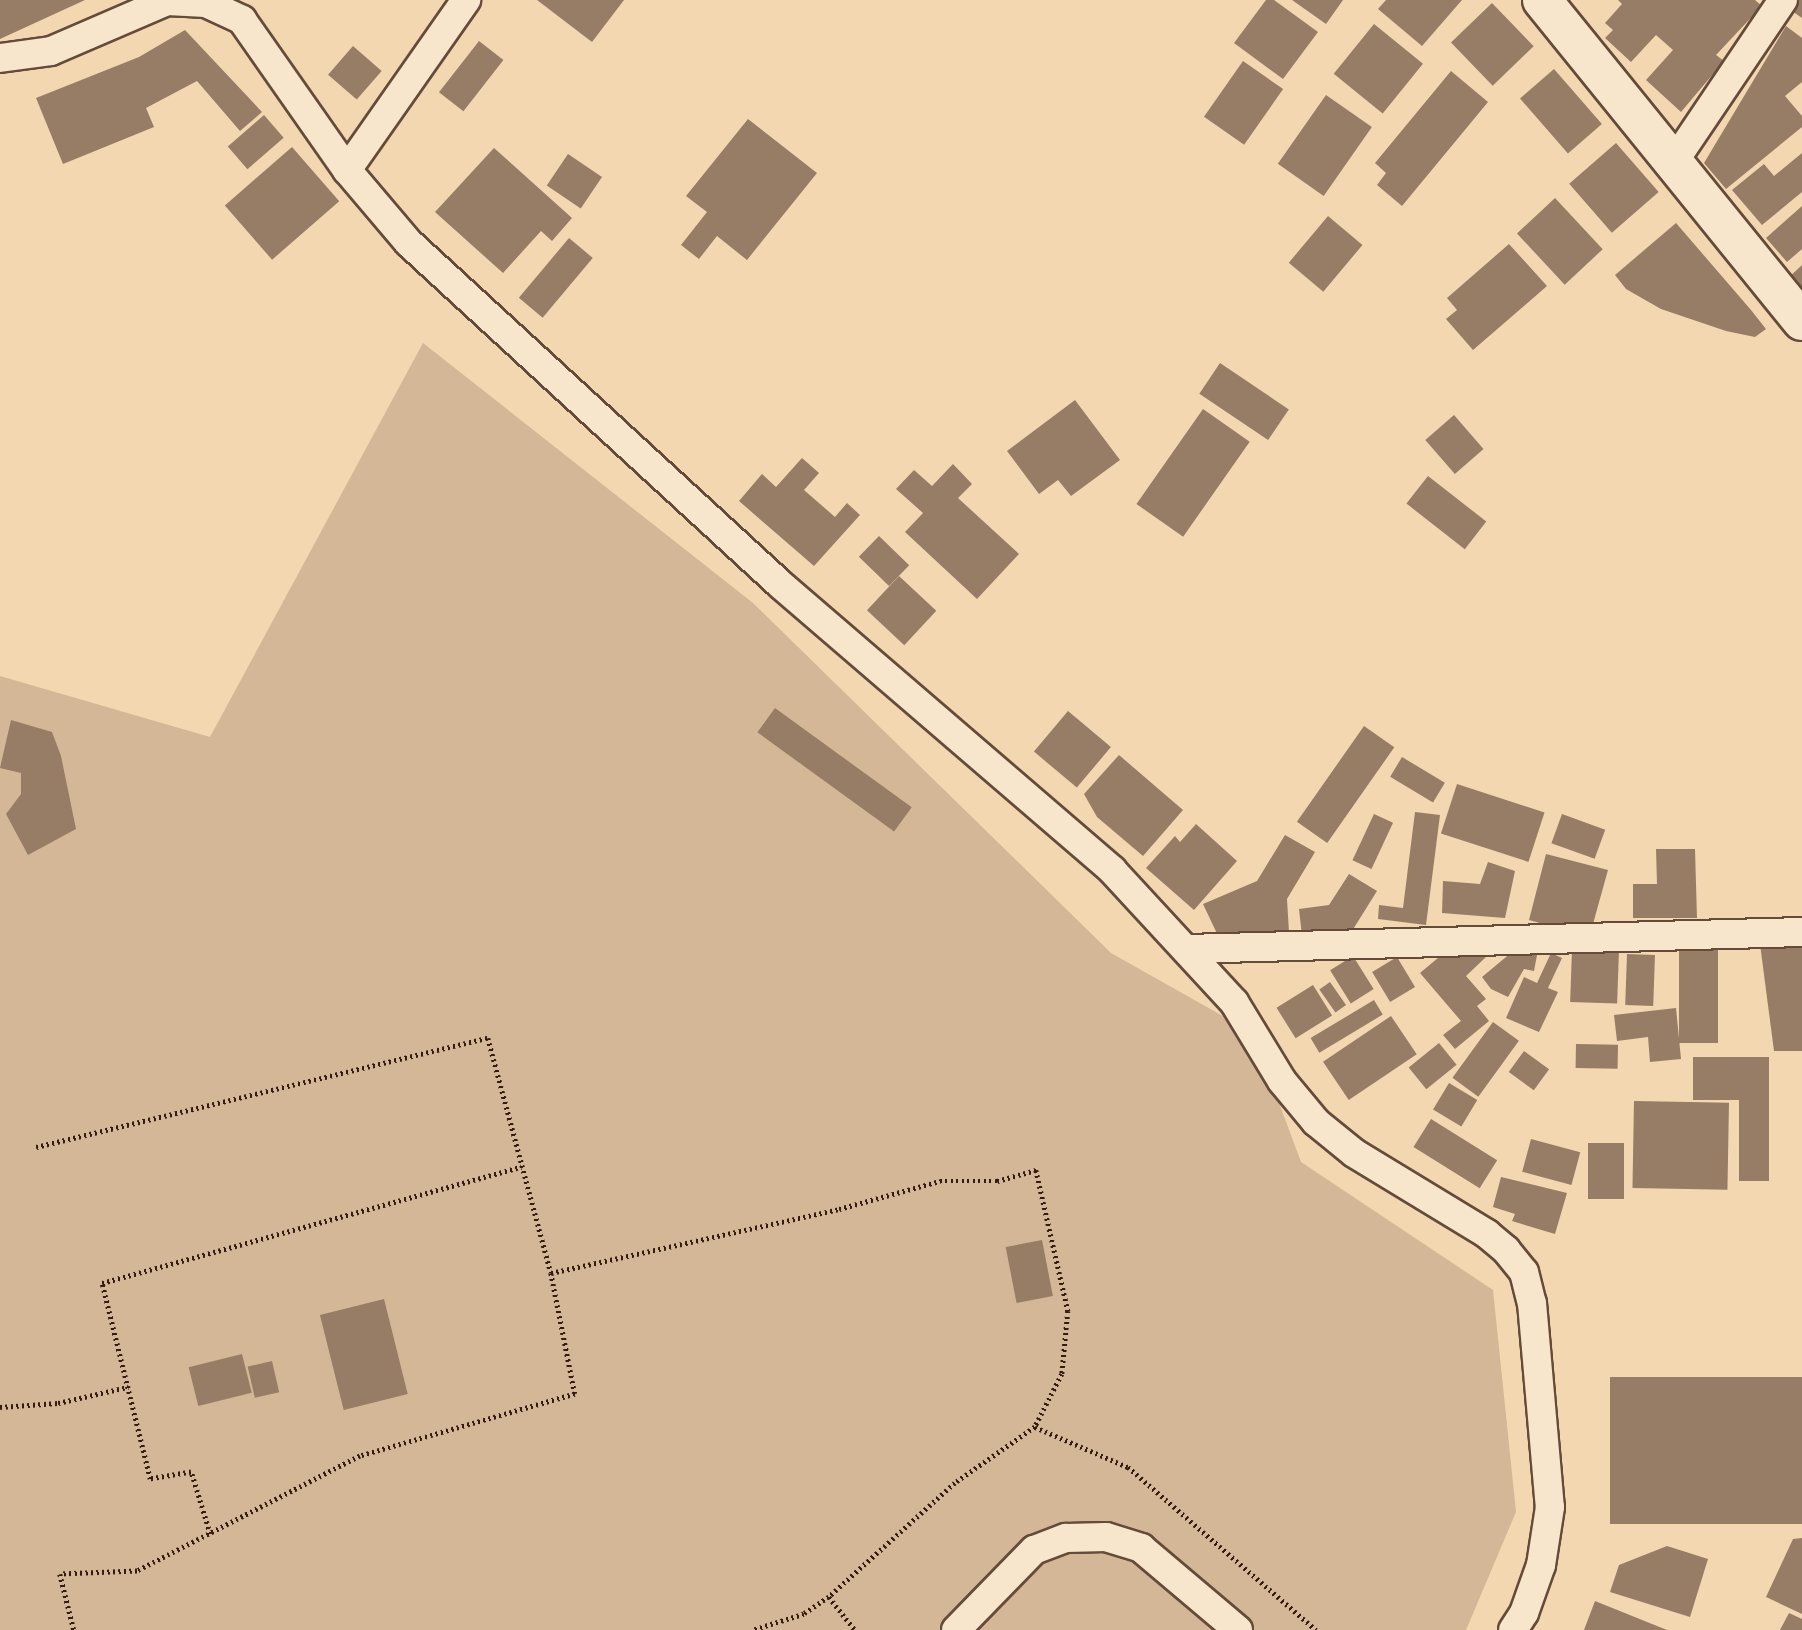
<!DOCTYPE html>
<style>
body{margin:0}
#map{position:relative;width:1802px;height:1630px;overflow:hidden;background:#f3d7b1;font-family:"EB Garamond",serif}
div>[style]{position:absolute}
.green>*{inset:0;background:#d3b796}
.building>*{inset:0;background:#977d65;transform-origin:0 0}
.path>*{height:4.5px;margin-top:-2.25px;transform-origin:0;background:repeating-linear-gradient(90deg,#341c12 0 2px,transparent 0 5.5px)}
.roads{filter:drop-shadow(2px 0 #644b3a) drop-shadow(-2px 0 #644b3a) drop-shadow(0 2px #644b3a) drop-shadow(0 -2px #644b3a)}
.street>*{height:28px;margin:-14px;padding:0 14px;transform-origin:14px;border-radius:14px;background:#f7e5cc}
.secondary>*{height:38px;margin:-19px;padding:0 19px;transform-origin:19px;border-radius:19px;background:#f7e5cc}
span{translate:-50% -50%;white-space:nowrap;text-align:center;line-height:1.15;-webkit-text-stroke:5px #f7e5cc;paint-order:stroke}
</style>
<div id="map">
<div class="green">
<i style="clip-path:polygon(423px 343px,753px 603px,1111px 953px,1253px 1033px,1301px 1162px,1493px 1290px,1516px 1512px,1466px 1630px,0 1630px,0 676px,210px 737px)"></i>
</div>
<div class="building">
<i style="clip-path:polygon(0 0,85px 0,0 39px)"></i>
<i style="clip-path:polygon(537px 0,624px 0,592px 42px)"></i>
<i style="clip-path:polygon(1266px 0,1274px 0,1318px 32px,1283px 79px,1234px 43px)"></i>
<i style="clip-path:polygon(1292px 0,1343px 0,1326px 24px)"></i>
<i style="clip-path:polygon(1386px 0,1462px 0,1422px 46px,1378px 9px)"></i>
<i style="clip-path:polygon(1618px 0,1755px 0,1762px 6px,1716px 55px,1724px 61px,1681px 112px,1646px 80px,1673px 50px,1656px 35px,1631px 62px,1605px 38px,1613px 30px,1605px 23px,1622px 4px)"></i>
<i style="clip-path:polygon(1799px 0,1802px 0,1802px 18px,1792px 11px)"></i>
<i style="left:1492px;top:3px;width:60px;height:57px;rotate:46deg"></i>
<i style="left:1374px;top:24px;width:63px;height:64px;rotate:39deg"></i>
<i style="clip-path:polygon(1786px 26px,1802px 38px,1802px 82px,1785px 96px,1802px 116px,1802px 127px,1726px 189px,1704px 163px)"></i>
<i style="clip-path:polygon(185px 30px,262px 112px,240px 131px,197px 81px,146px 108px,154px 127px,63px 164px,36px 98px,139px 57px)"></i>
<i style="left:479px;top:41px;width:31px;height:65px;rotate:38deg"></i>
<i style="left:353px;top:46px;width:38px;height:38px;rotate:41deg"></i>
<i style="left:1243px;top:61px;width:49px;height:68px;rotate:35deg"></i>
<i style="left:1554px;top:69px;width:73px;height:45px;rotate:49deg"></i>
<i style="clip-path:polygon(1451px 71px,1488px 102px,1402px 206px,1377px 185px,1386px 173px,1375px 163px)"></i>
<i style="left:1326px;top:95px;width:56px;height:84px;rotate:35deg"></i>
<i style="left:264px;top:115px;width:30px;height:48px;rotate:49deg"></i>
<i style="clip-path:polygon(748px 119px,817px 173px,747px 260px,717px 236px,699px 259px,681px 245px,707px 212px,686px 196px)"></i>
<i style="left:1616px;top:143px;width:65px;height:62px;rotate:49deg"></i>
<i style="left:292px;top:147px;width:72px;height:89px;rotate:49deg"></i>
<i style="clip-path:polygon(494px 148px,572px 218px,552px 241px,541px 231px,503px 273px,435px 212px)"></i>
<i style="clip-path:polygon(1802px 153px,1802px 192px,1762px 225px,1732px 190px,1764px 164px,1774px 176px)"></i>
<i style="left:568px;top:154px;width:41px;height:38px;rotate:34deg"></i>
<i style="left:1555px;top:198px;width:70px;height:52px;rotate:47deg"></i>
<i style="clip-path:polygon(1802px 206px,1802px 249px,1787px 262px,1766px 238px)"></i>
<i style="left:1328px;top:216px;width:45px;height:61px;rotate:40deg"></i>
<i style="clip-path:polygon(1676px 223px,1751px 310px,1766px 329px,1755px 337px,1726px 331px,1661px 309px,1626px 289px,1615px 275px)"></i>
<i style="left:569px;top:238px;width:31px;height:78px;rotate:40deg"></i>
<i style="clip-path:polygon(1509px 244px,1547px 286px,1473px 350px,1446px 319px,1457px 310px,1447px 298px)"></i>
<i style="clip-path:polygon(1802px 265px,1802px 298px,1786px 280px)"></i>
<i style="left:1220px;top:363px;width:83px;height:37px;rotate:34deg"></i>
<i style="clip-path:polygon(1075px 400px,1120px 460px,1071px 496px,1058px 480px,1039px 494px,1007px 451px)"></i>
<i style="left:1203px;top:409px;width:57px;height:116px;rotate:35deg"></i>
<i style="left:1454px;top:415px;width:45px;height:38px;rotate:49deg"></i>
<i style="clip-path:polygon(802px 458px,819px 473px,804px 490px,835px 517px,847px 503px,860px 515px,814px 566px,739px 501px,762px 474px,776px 487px)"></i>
<i style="clip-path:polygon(953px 464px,972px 484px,958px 498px,1019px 554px,977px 599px,905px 532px,923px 513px,896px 489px,914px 470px,932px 486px)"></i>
<i style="left:1428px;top:476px;width:74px;height:35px;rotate:38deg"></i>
<i style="left:879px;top:536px;width:42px;height:29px;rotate:44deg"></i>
<i style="left:899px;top:576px;width:51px;height:47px;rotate:43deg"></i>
<i style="left:775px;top:708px;width:169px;height:30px;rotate:36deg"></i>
<i style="left:1068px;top:711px;width:56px;height:53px;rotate:40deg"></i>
<i style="clip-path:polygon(11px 720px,52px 732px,61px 756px,76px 829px,28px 855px,6px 814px,21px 794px,21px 773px,0 768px)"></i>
<i style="left:1364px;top:726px;width:37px;height:117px;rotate:35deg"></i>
<i style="clip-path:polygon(1119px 755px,1183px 810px,1143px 856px,1097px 817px,1084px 794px)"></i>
<i style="left:1402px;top:757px;width:50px;height:23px;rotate:31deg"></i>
<i style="left:1457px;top:784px;width:92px;height:52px;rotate:18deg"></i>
<i style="clip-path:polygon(1415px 812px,1440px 815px,1426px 925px,1378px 919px,1379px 905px,1403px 908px)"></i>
<i style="left:1374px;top:814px;width:21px;height:51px;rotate:25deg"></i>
<i style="left:1562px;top:814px;width:46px;height:31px;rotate:20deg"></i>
<i style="clip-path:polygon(1196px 824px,1237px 861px,1194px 910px,1146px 868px,1175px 836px,1180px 842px)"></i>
<i style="clip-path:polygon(1285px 835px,1315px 852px,1287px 899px,1289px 932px,1220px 940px,1203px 904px,1257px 881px)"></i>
<i style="clip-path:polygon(1656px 849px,1695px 849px,1697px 918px,1633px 918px,1633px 884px,1657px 884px)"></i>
<i style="clip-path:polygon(1546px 854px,1608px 870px,1591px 931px,1562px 923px,1561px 929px,1529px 920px)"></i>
<i style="clip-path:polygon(1488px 862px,1515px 871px,1505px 918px,1442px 913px,1443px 881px,1480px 884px)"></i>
<i style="clip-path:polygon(1349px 874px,1377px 891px,1352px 931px,1302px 936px,1299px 909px,1329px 905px)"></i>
<i style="clip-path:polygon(1760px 944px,1802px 944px,1802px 1051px,1774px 1051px)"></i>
<i style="clip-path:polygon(1518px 947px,1538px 950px,1534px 971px,1524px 969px,1508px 997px,1491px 989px,1482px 977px)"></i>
<i style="clip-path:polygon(1478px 948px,1486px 957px,1466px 976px,1486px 999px,1477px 1006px,1489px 1021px,1455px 1049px,1443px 1035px,1461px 1021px,1420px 973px,1445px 952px)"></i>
<i style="left:1572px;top:949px;width:47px;height:53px;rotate:2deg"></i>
<i style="left:1679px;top:950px;width:39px;height:93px"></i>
<i style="clip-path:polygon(1551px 953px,1562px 958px,1548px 988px,1558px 992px,1539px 1032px,1506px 1018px,1524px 977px,1537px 983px)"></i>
<i style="left:1627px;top:954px;width:28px;height:51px;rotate:2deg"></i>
<i style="left:1353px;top:956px;width:39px;height:27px;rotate:58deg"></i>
<i style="left:1397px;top:957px;width:35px;height:29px;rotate:59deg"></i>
<i style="left:1330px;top:982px;width:28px;height:13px;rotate:55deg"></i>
<i style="left:1313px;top:985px;width:36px;height:43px;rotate:58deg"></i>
<i style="left:1374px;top:1000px;width:17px;height:74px;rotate:59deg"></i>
<i style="clip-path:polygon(1676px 1008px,1681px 1059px,1650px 1062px,1648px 1037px,1617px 1041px,1614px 1015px)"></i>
<i style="left:1391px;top:1016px;width:46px;height:82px;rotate:56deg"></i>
<i style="left:1493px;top:1022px;width:32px;height:69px;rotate:36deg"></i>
<i style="left:1439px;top:1043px;width:28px;height:39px;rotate:51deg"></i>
<i style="left:1576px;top:1044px;width:42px;height:24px;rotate:1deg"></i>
<i style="left:1524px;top:1051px;width:31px;height:26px;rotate:36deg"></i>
<i style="clip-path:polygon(1693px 1057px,1769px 1057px,1769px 1181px,1739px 1181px,1739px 1100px,1693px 1100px)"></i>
<i style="left:1449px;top:1083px;width:33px;height:31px;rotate:31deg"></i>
<i style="left:1634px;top:1101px;width:95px;height:87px;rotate:1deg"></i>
<i style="left:1431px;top:1119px;width:78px;height:33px;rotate:32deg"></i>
<i style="left:1531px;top:1139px;width:51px;height:34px;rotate:15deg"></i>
<i style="left:1588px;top:1143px;width:36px;height:56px"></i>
<i style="clip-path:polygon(1501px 1177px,1567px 1193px,1555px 1234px,1512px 1221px,1515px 1214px,1493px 1207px)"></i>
<i style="left:1042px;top:1240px;width:57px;height:37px;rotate:79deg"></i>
<i style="left:384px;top:1299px;width:98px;height:66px;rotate:76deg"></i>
<i style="left:242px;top:1354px;width:40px;height:55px;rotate:76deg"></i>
<i style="left:272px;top:1361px;width:32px;height:25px;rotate:77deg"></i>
<i style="left:1802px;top:1377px;width:147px;height:192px;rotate:90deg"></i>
<i style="clip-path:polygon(1802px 1538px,1802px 1614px,1766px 1597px,1793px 1539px)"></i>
<i style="clip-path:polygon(1667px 1546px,1708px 1559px,1690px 1617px,1610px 1592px,1619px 1565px)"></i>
<i style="clip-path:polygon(1595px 1601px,1667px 1630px,1584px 1630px)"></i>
<i style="clip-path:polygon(1789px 1613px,1802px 1619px,1802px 1630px,1780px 1630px)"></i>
</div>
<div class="path">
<i style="left:36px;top:1147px;width:465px;rotate:-13.6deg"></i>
<i style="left:488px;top:1038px;width:243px;rotate:75deg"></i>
<i style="left:551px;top:1273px;width:123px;rotate:78.8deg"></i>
<i style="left:575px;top:1394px;width:224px;rotate:163.9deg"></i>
<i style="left:360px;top:1456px;width:251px;rotate:152.7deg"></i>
<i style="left:137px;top:1571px;width:77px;rotate:177.8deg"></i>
<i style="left:60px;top:1574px;width:58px;rotate:76deg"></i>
<i style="left:551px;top:1273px;width:295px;rotate:-12.5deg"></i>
<i style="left:839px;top:1209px;width:105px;rotate:-15.5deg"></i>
<i style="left:940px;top:1181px;width:57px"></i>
<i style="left:997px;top:1181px;width:41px;rotate:-15.8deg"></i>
<i style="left:1036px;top:1170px;width:145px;rotate:77.2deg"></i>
<i style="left:1068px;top:1311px;width:63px;rotate:95.4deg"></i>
<i style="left:1062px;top:1374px;width:59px;rotate:117deg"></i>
<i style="left:1035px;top:1427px;width:98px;rotate:145deg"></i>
<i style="left:955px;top:1483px;width:170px;rotate:137.9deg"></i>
<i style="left:829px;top:1597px;width:30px;rotate:146deg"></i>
<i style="left:804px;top:1614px;width:52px;rotate:162.3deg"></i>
<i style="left:0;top:1407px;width:58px;rotate:-3.9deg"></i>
<i style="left:58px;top:1403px;width:72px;rotate:-12.9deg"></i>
<i style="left:1035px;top:1427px;width:101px;rotate:23.3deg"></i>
<i style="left:1128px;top:1467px;width:249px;rotate:40.9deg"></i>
<i style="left:210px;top:1534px;width:65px;rotate:-107deg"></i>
<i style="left:191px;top:1472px;width:42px;rotate:170.3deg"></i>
<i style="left:150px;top:1479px;width:202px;rotate:-103.8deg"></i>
<i style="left:102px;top:1283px;width:435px;rotate:-15.5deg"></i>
<i style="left:829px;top:1597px;width:42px;rotate:51.8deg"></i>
</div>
<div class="roads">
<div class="street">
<i style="left:0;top:58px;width:51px;rotate:-7.8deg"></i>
<i style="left:51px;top:51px;width:126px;rotate:-23.3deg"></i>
<i style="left:167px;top:1px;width:39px;rotate:3deg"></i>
<i style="left:206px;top:3px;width:40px;rotate:25deg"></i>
<i style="left:242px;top:20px;width:183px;rotate:55deg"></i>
<i style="left:347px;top:170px;width:96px;rotate:49.7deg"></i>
<i style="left:409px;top:243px;width:505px;rotate:42.59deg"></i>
<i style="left:781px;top:585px;width:437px;rotate:40.7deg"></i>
<i style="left:1112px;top:870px;width:180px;rotate:47.3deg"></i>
<i style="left:1234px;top:1002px;width:92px;rotate:58.7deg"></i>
<i style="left:1282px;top:1081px;width:53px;rotate:50.3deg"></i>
<i style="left:1316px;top:1122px;width:49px;rotate:39.2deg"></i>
<i style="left:1354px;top:1153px;width:156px;rotate:31.3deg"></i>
<i style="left:1487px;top:1234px;width:25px;rotate:40deg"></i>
<i style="left:1506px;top:1250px;width:28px;rotate:51deg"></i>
<i style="left:1524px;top:1272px;width:32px;rotate:76deg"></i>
<i style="left:1532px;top:1303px;width:205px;rotate:85deg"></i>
<i style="left:1550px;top:1507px;width:59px;rotate:98.8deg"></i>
<i style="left:1541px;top:1565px;width:51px;rotate:109.5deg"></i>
<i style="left:1524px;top:1613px;width:20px;rotate:123deg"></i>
<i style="left:1675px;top:160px;width:193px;rotate:-56deg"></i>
<i style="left:347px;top:170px;width:208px;rotate:-55deg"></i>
<i style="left:1186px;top:949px;width:616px;rotate:-1.58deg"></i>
<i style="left:956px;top:1630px;width:112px;rotate:-45.7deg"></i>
<i style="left:1034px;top:1550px;width:34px;rotate:-21deg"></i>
<i style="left:1066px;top:1538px;width:40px;rotate:-1.4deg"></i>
<i style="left:1106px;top:1537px;width:37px;rotate:17deg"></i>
<i style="left:1141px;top:1548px;width:127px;rotate:40.2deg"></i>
</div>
<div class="secondary">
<i style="left:1542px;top:0;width:413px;rotate:51deg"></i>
</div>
</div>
</div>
